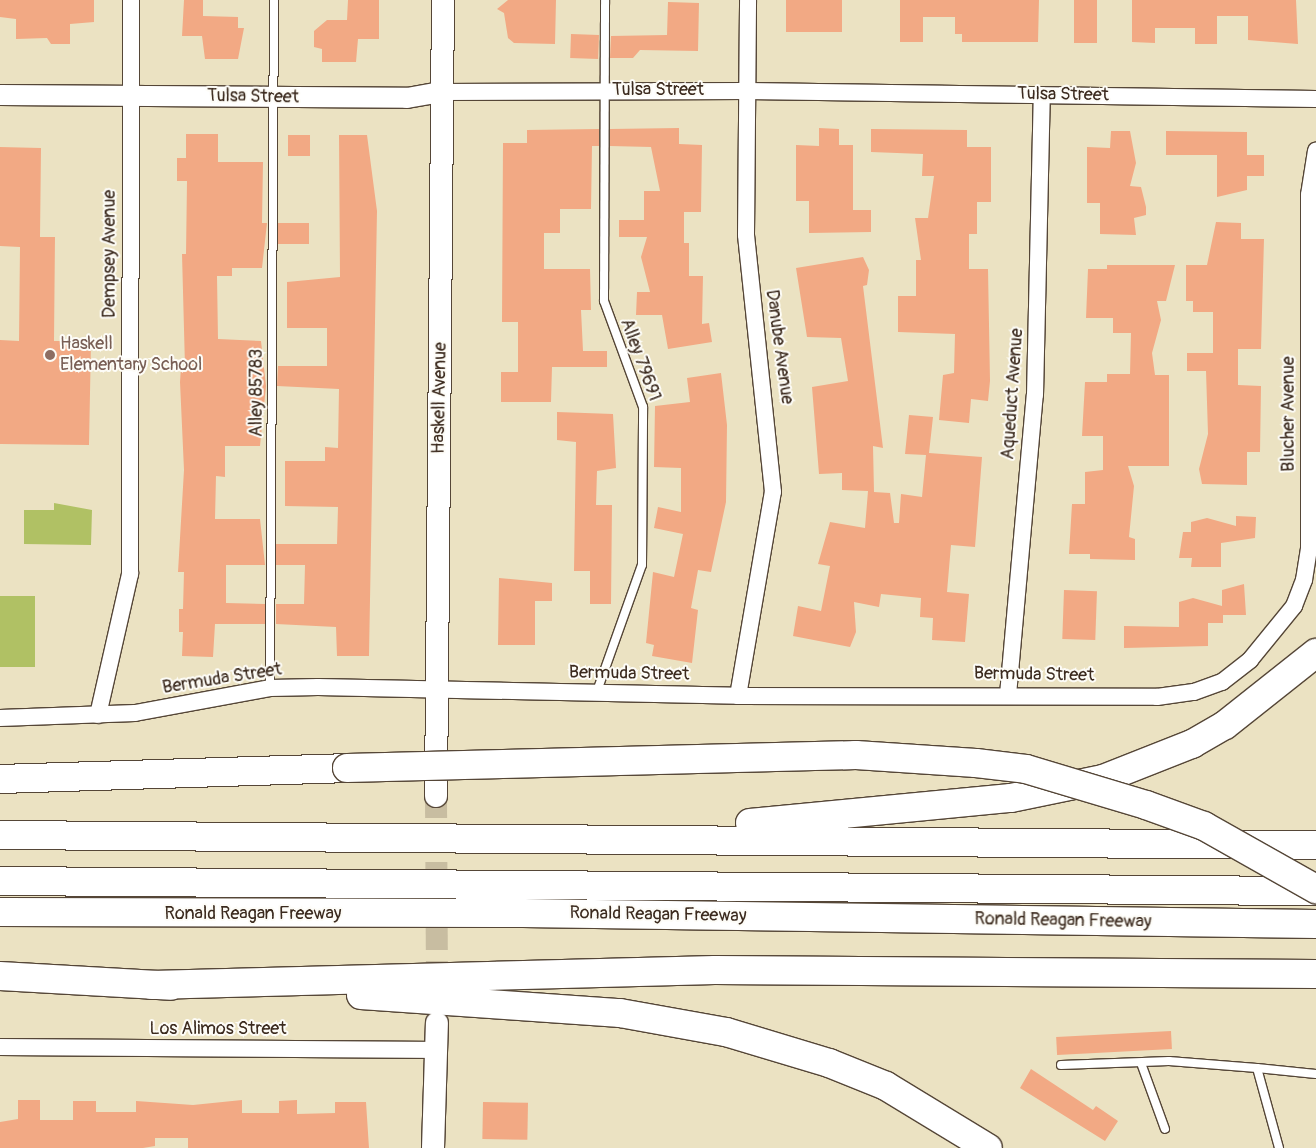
<!DOCTYPE html>
<style>
body{margin:0}
#map{position:relative;width:1316px;height:1148px;overflow:hidden;background:#ebe2c2;font-family:Pangolin,sans-serif}
div>[style]{position:absolute}
.green>*{inset:0;background:#b0c164;transform-origin:0 0}
.building>*{inset:0;background:#f2a984;transform-origin:0 0}
.secondary-tunnel>*{height:22px;margin-top:-11px;transform-origin:0;background:repeating-linear-gradient(90deg,#c8bda1 0 22px,transparent 0 33px)}
.roads{filter:drop-shadow(1px 0 #554637) drop-shadow(-1px 0 #554637) drop-shadow(0 1px #554637) drop-shadow(0 -1px #554637)}
.service>*{height:8px;margin:-4px;padding:0 4px;transform-origin:4px;border-radius:4px;background:#fff}
.minor>*{height:16px;margin:-8px;padding:0 8px;transform-origin:8px;border-radius:8px;background:#fff}
.tertiary>*{height:20px;margin:-10px;padding:0 10px;transform-origin:10px;border-radius:10px;background:#fff}
.secondary>*{height:22px;margin:-11px;padding:0 11px;transform-origin:11px;border-radius:11px;background:#fff}
.motorway>*{height:28px;margin:-14px;padding:0 14px;transform-origin:14px;border-radius:14px;background:#fff}
.bridges{filter:drop-shadow(1px 0 #554637) drop-shadow(-1px 0 #554637) drop-shadow(0 1px #554637) drop-shadow(0 -1px #554637)}
.motorway-bridge>*{height:28px;margin:-14px;padding:0 14px;transform-origin:14px;border-radius:14px;background:#fff}
.dots>*{width:14px;height:14px;translate:-50% -50%;box-sizing:border-box;border:2px solid #fdfcf7;border-radius:50%}
span{translate:-50% -50%;white-space:nowrap;text-align:center;line-height:1.15;-webkit-text-stroke:4px #fdfcf7;paint-order:stroke}
.street-label{font-size:18px;color:#3b2a1e}
.education-label{font-size:18px;color:#785e54}
.left{translate:0 -50%;text-align:left}
</style>
<div id="map">
<div class="green">
<i style="clip-path:polygon(54px 503px,92px 510px,91px 545px,24px 544px,24px 510px,54px 510px)"></i>
<i style="left:0;top:596px;width:35px;height:71px"></i>
</div>
<div class="building">
<i style="clip-path:polygon(0 0,94px 0,94px 22px,70px 24px,70px 44px,51px 44px,47px 38px,16px 39px,16px 19px,0 17px)"></i>
<i style="clip-path:polygon(184px 0,203px 0,203px 16px,238px 17px,238px 28px,244px 28px,238px 59px,205px 59px,202px 36px,182px 36px)"></i>
<i style="clip-path:polygon(348px 0,379px 0,379px 39px,358px 39px,356px 62px,322px 62px,322px 49px,314px 47px,314px 31px,327px 20px,347px 20px)"></i>
<i style="clip-path:polygon(508px 0,556px 0,555px 44px,514px 43px,508px 38px,504px 13px,497px 9px)"></i>
<i style="left:786px;top:0;width:56px;height:32px"></i>
<i style="clip-path:polygon(900px 0,1039px 0,1038px 42px,962px 42px,962px 34px,955px 34px,955px 17px,923px 17px,923px 42px,900px 42px)"></i>
<i style="left:1074px;top:0;width:23px;height:43px"></i>
<i style="clip-path:polygon(1132px 0,1296px 0,1298px 44px,1248px 40px,1248px 16px,1217px 16px,1217px 44px,1195px 44px,1195px 28px,1155px 28px,1155px 43px,1132px 42px)"></i>
<i style="clip-path:polygon(668px 2px,699px 3px,698px 51px,640px 50px,633px 58px,610px 58px,611px 36px,667px 35px)"></i>
<i style="left:571px;top:34px;width:28px;height:24px;rotate:2deg"></i>
<i style="clip-path:polygon(679px 128px,679px 144px,702px 145px,701px 212px,684px 212px,684px 243px,689px 243px,689px 276px,703px 276px,702px 324px,709px 323px,712px 342px,668px 349px,662px 315px,636px 315px,637px 292px,650px 292px,641px 257px,647px 237px,619px 237px,619px 220px,644px 220px,644px 191px,660px 191px,651px 147px,610px 146px,610px 129px)"></i>
<i style="clip-path:polygon(819px 128px,839px 129px,839px 145px,853px 145px,853px 210px,871px 210px,871px 232px,809px 233px,809px 201px,796px 201px,796px 145px,819px 146px)"></i>
<i style="clip-path:polygon(599px 129px,599px 146px,592px 146px,591px 209px,560px 209px,560px 233px,544px 233px,544px 269px,590px 269px,591px 310px,581px 310px,583px 351px,607px 351px,607px 367px,552px 367px,551px 402px,501px 402px,501px 372px,518px 372px,518px 322px,502px 322px,503px 143px,527px 143px,527px 130px)"></i>
<i style="clip-path:polygon(871px 129px,967px 130px,967px 147px,991px 147px,991px 202px,977px 202px,977px 234px,969px 234px,969px 269px,988px 269px,990px 381px,988px 401px,971px 399px,969px 423px,939px 420px,943px 375px,954px 373px,955px 334px,898px 332px,898px 296px,916px 296px,916px 260px,921px 260px,915px 218px,928px 218px,934px 176px,922px 176px,923px 154px,871px 152px)"></i>
<i style="clip-path:polygon(1111px 131px,1130px 131px,1136px 163px,1130px 186px,1141px 187px,1146px 207px,1146px 215px,1134px 218px,1136px 235px,1100px 234px,1100px 203px,1087px 203px,1087px 147px,1110px 148px)"></i>
<i style="clip-path:polygon(1166px 131px,1247px 132px,1247px 155px,1264px 155px,1264px 176px,1247px 176px,1247px 190px,1217px 197px,1217px 155px,1166px 155px)"></i>
<i style="clip-path:polygon(186px 134px,218px 134px,218px 162px,263px 162px,262px 223px,267px 223px,262px 268px,232px 268px,232px 276px,217px 276px,218px 339px,261px 341px,266px 386px,260px 446px,225px 446px,225px 477px,216px 476px,215px 519px,260px 519px,265px 565px,226px 565px,226px 603px,265px 604px,265px 624px,215px 624px,213px 657px,182px 656px,183px 632px,179px 632px,179px 609px,183px 609px,184px 572px,178px 572px,184px 470px,180px 382px,181px 367px,185px 367px,182px 254px,186px 254px,187px 181px,177px 181px,177px 158px,186px 158px)"></i>
<i style="left:310px;top:135px;width:21px;height:22px;rotate:90deg"></i>
<i style="clip-path:polygon(339px 135px,367px 135px,377px 211px,369px 656px,337px 656px,336px 627px,276px 624px,276px 604px,304px 604px,305px 565px,276px 565px,276px 544px,337px 544px,338px 507px,285px 506px,285px 461px,325px 461px,325px 447px,338px 448px,339px 389px,277px 386px,278px 366px,327px 366px,327px 328px,287px 328px,287px 282px,340px 277px)"></i>
<i style="clip-path:polygon(0 147px,41px 148px,40px 237px,55px 237px,54px 341px,91px 341px,89px 445px,0 444px,0 340px,19px 341px,20px 247px,0 246px)"></i>
<i style="clip-path:polygon(1216px 222px,1241px 223px,1241px 239px,1264px 239px,1261px 349px,1238px 349px,1238px 385px,1261px 386px,1260px 452px,1247px 452px,1247px 485px,1202px 484px,1199px 469px,1208px 434px,1206px 371px,1187px 371px,1187px 353px,1213px 353px,1213px 312px,1193px 312px,1193px 301px,1186px 301px,1186px 265px,1207px 265px)"></i>
<i style="left:278px;top:223px;width:31px;height:21px"></i>
<i style="clip-path:polygon(863px 257px,869px 270px,867px 285px,863px 286px,883px 448px,873px 446px,874px 492px,890px 493px,894px 523px,899px 523px,901px 494px,922px 497px,926px 455px,905px 454px,909px 415px,933px 417px,929px 453px,982px 457px,975px 547px,951px 545px,947px 592px,969px 594px,965px 642px,932px 640px,933px 618px,920px 617px,921px 598px,881px 594px,879px 607px,854px 602px,856px 632px,850px 647px,793px 636px,798px 606px,821px 611px,830px 566px,818px 564px,830px 522px,865px 528px,868px 491px,842px 490px,842px 473px,819px 474px,812px 387px,848px 381px,841px 338px,807px 337px,796px 268px)"></i>
<i style="clip-path:polygon(1107px 265px,1175px 265px,1166px 301px,1157px 301px,1161px 320px,1152px 353px,1155px 375px,1169px 375px,1169px 466px,1128px 466px,1134px 486px,1129px 537px,1135px 539px,1135px 560px,1090px 559px,1090px 554px,1069px 554px,1072px 504px,1085px 504px,1085px 472px,1103px 470px,1103px 436px,1082px 436px,1085px 382px,1107px 382px,1107px 374px,1130px 374px,1131px 333px,1113px 333px,1113px 318px,1086px 318px,1088px 269px,1107px 269px)"></i>
<i style="clip-path:polygon(721px 373px,727px 425px,726px 502px,711px 572px,698px 570px,691px 608px,698px 610px,692px 663px,652px 656px,654px 645px,646px 643px,653px 572px,674px 577px,683px 534px,654px 528px,658px 507px,681px 512px,681px 468px,654px 467px,655px 406px,690px 402px,687px 378px)"></i>
<i style="clip-path:polygon(557px 412px,613px 414px,616px 468px,597px 471px,596px 505px,612px 505px,611px 604px,590px 604px,590px 571px,574px 571px,576px 442px,557px 440px)"></i>
<i style="clip-path:polygon(1236px 516px,1256px 517px,1255px 538px,1221px 543px,1221px 567px,1191px 567px,1192px 558px,1179px 558px,1183px 532px,1191px 532px,1191px 522px,1207px 518px,1236px 526px)"></i>
<i style="clip-path:polygon(499px 578px,552px 583px,552px 601px,535px 601px,535px 645px,498px 645px)"></i>
<i style="clip-path:polygon(1244px 584px,1246px 615px,1223px 615px,1223px 623px,1208px 623px,1208px 646px,1124px 648px,1124px 626px,1179px 627px,1179px 602px,1193px 598px,1222px 606px,1222px 590px)"></i>
<i style="left:1064px;top:590px;width:33px;height:49px;rotate:2deg"></i>
<i style="left:1171px;top:1031px;width:18px;height:115px;rotate:87deg"></i>
<i style="clip-path:polygon(1031px 1069px,1093px 1110px,1096px 1106px,1118px 1121px,1105px 1141px,1020px 1088px)"></i>
<i style="clip-path:polygon(18px 1100px,40px 1100px,40px 1120px,73px 1120px,73px 1101px,96px 1101px,96px 1112px,136px 1112px,136px 1101px,193px 1105px,242px 1100px,242px 1113px,279px 1113px,279px 1101px,297px 1100px,297px 1114px,335px 1113px,335px 1102px,366px 1102px,369px 1148px,188px 1148px,188px 1138px,155px 1138px,155px 1146px,143px 1148px,0 1148px,0 1122px,18px 1119px)"></i>
<i style="left:483px;top:1102px;width:45px;height:37px;rotate:1deg"></i>
</div>
<div class="secondary-tunnel">
<i style="left:436px;top:796px;width:198px;rotate:89.7deg"></i>
</div>
<div class="roads">
<div class="service">
<i style="left:270px;top:688px;width:688px;rotate:-89.67deg"></i>
<i style="left:596px;top:694px;width:137px;rotate:-70.4deg"></i>
<i style="left:642px;top:565px;width:158px;rotate:-89.6deg"></i>
<i style="left:643px;top:407px;width:113px;rotate:-110.2deg"></i>
<i style="left:604px;top:301px;width:301px;rotate:-89.8deg"></i>
<i style="left:1141px;top:1063px;width:70px;rotate:70deg"></i>
<i style="left:1061px;top:1065px;width:108px;rotate:-2.1deg"></i>
<i style="left:1169px;top:1061px;width:88px;rotate:4.5deg"></i>
<i style="left:1257px;top:1068px;width:83px;rotate:74.6deg"></i>
<i style="left:1257px;top:1068px;width:59px;rotate:5.8deg"></i>
</div>
<div class="minor">
<i style="left:441px;top:92px;width:306px;rotate:-0.2deg"></i>
<i style="left:747px;top:91px;width:569px;rotate:0.81deg"></i>
<i style="left:1008px;top:695px;width:301px;rotate:-84.9deg"></i>
<i style="left:1035px;top:395px;width:300px;rotate:-88.7deg"></i>
<i style="left:738px;top:696px;width:207px;rotate:-80.3deg"></i>
<i style="left:773px;top:492px;width:258px;rotate:-96deg"></i>
<i style="left:746px;top:235px;width:235px;rotate:-89.5deg"></i>
<i style="left:98px;top:715px;width:145px;rotate:-77.2deg"></i>
<i style="left:130px;top:574px;width:574px;rotate:-89.9deg"></i>
<i style="left:0;top:718px;width:135px;rotate:-2.1deg"></i>
<i style="left:135px;top:713px;width:137px;rotate:-10.5deg"></i>
<i style="left:270px;top:688px;width:48px;rotate:-1.2deg"></i>
<i style="left:318px;top:687px;width:420px;rotate:1.2deg"></i>
<i style="left:738px;top:696px;width:419px;rotate:0.1deg"></i>
<i style="left:1157px;top:697px;width:37px;rotate:-8deg"></i>
<i style="left:1194px;top:692px;width:30px;rotate:-20deg"></i>
<i style="left:1222px;top:682px;width:36px;rotate:-38deg"></i>
<i style="left:1250px;top:660px;width:70px;rotate:-50.8deg"></i>
<i style="left:1294px;top:606px;width:28px;rotate:-69deg"></i>
<i style="left:1304px;top:580px;width:31px;rotate:-81deg"></i>
<i style="left:1309px;top:549px;width:354px;rotate:-90deg"></i>
<i style="left:1309px;top:195px;width:45px;rotate:-81deg"></i>
<i style="left:0;top:1047px;width:435px;rotate:0.4deg"></i>
</div>
<div class="tertiary">
<i style="left:0;top:95px;width:407px;rotate:0.4deg"></i>
<i style="left:407px;top:98px;width:35px;rotate:-10deg"></i>
</div>
<div class="secondary">
<i style="left:436px;top:796px;width:796px;rotate:-89.5deg"></i>
<i style="left:433px;top:1148px;width:125px;rotate:-88.2deg"></i>
</div>
<div class="motorway">
<i style="left:0;top:779px;width:347px;rotate:-1.8deg"></i>
<i style="left:750px;top:823px;width:262px;rotate:-5.5deg"></i>
<i style="left:1011px;top:798px;width:94px;rotate:-11.7deg"></i>
<i style="left:1103px;top:779px;width:96px;rotate:-21.5deg"></i>
<i style="left:1192px;top:744px;width:38px;rotate:-30deg"></i>
<i style="left:1225px;top:725px;width:116px;rotate:-38.4deg"></i>
<i style="left:0;top:835px;width:1316px;rotate:0.44deg"></i>
<i style="left:0;top:881px;width:1316px;rotate:0.44deg"></i>
<i style="left:0;top:912px;width:523px;rotate:0.11deg"></i>
<i style="left:523px;top:913px;width:793px;rotate:0.79deg"></i>
<i style="left:0;top:976px;width:171px;rotate:3.3deg"></i>
<i style="left:152px;top:985px;width:563px;rotate:-1.53deg"></i>
<i style="left:715px;top:970px;width:601px;rotate:0.38deg"></i>
<i style="left:361px;top:995px;width:260px;rotate:4deg"></i>
<i style="left:620px;top:1013px;width:108px;rotate:10.2deg"></i>
<i style="left:726px;top:1032px;width:108px;rotate:16.8deg"></i>
<i style="left:829px;top:1063px;width:61px;rotate:22deg"></i>
<i style="left:886px;top:1086px;width:119px;rotate:31.3deg"></i>
</div>
</div>
<div class="bridges">
<div class="motorway-bridge">
<i style="left:347px;top:768px;width:509px;rotate:-1.46deg"></i>
<i style="left:856px;top:755px;width:120px;rotate:3.8deg"></i>
<i style="left:976px;top:763px;width:50px;rotate:6.8deg"></i>
<i style="left:1026px;top:769px;width:125px;rotate:16.7deg"></i>
<i style="left:1146px;top:805px;width:62px;rotate:19.9deg"></i>
<i style="left:1204px;top:826px;width:129px;rotate:29.4deg"></i>
</div>
</div>
<div class="dots">
<i style="left:50px;top:355px;background:#8d6e63"></i>
</div>
<div class="street-label">
<span style="left:658px;top:90px">Tulsa Street</span>
<span style="left:1063px;top:95px;rotate:1deg">Tulsa Street</span>
<span style="left:253px;top:97px;rotate:1deg">Tulsa Street</span>
<span style="left:110px;top:254px;rotate:-90deg">Dempsey Avenue</span>
<span style="left:779px;top:347px;rotate:82deg">Danube Avenue</span>
<span style="left:640px;top:360px;rotate:70deg">Alley 79691</span>
<span style="left:257px;top:393px;rotate:-90deg">Alley 85783</span>
<span style="left:1013px;top:394px;rotate:-86deg">Aqueduct Avenue</span>
<span style="left:440px;top:398px;rotate:-89deg">Haskell Avenue</span>
<span style="left:1289px;top:414px;rotate:-90deg">Blucher Avenue</span>
<span style="left:629px;top:674px;rotate:1deg">Bermuda Street</span>
<span style="left:1034px;top:675px;rotate:1deg">Bermuda Street</span>
<span style="left:222px;top:679px;rotate:-9deg">Bermuda Street</span>
<span style="left:253px;top:914px">Ronald Reagan Freeway</span>
<span style="left:658px;top:915px;rotate:1deg">Ronald Reagan Freeway</span>
<span style="left:1063px;top:921px;rotate:1deg">Ronald Reagan Freeway</span>
<span style="left:218px;top:1029px">Los Alimos Street</span>
</div>
<div class="education-label">
<span class="left" style="left:60px;top:355px">Haskell<br>Elementary School</span>
</div>
</div>
